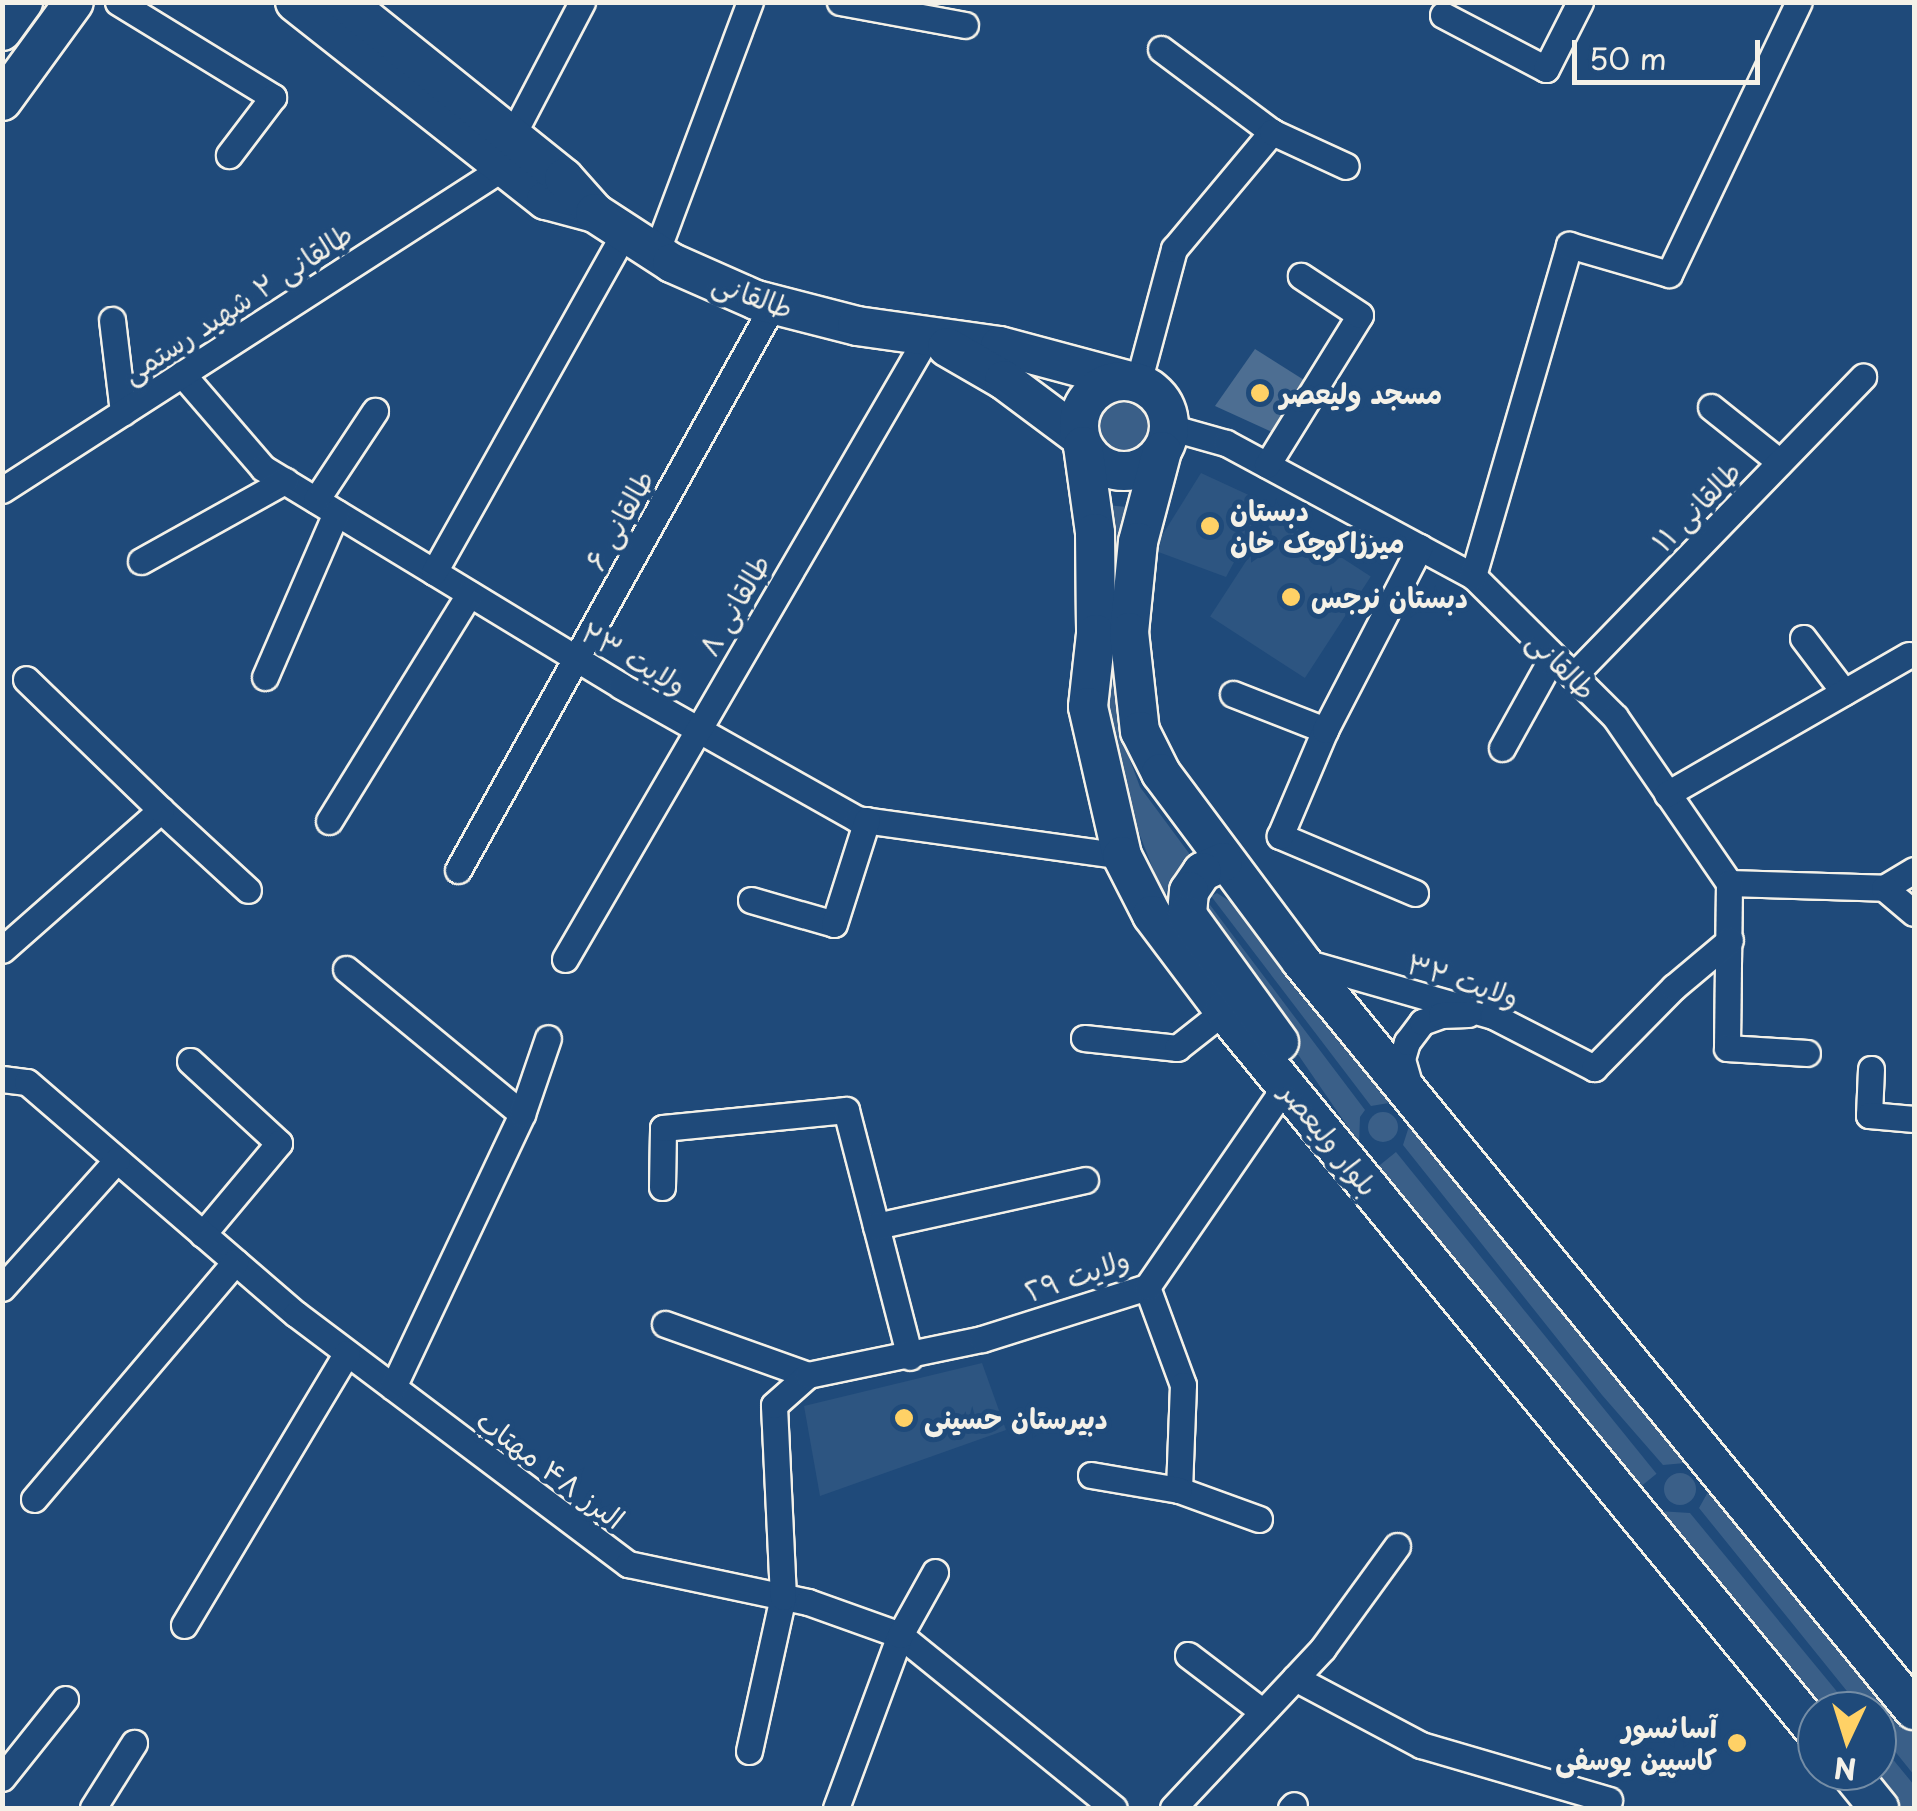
<!DOCTYPE html>
<meta charset="utf-8">
<style>
body{margin:0}
#map{position:relative;width:1917px;height:1811px;overflow:hidden;background:#1f4a7a;font-family:"Playpen Sans","Playpen Sans Arabic",sans-serif}
div>[style]{position:absolute}
.built>*{inset:0;background:#2d5581;transform-origin:0 0}
.green>*{inset:0;background:#3a5f88;transform-origin:0 0}
.round{border-radius:50%}
.building>*{inset:0;background:#4d6e92}
.roads{filter:drop-shadow(2px 0 #f4f1e8) drop-shadow(-2px 0 #f4f1e8) drop-shadow(0 2px #f4f1e8) drop-shadow(0 -2px #f4f1e8)}
.minor>*{height:25px;margin:-12.5px;padding:0 12.5px;transform-origin:12.5px;border-radius:12.5px;background:#1f4a7a}
.primary>*{height:38px;margin:-19px;padding:0 19px;transform-origin:19px;border-radius:19px;background:#1f4a7a}
.primary>.ring{margin:-19px;padding:0;box-sizing:content-box;background:none;border:38px solid #1f4a7a;border-radius:50%}
.dots>*{width:28px;height:28px;translate:-50% -50%;box-sizing:border-box;border:5px solid #1f4a7a;border-radius:50%}
span{translate:-50% -50%;white-space:nowrap;text-align:center;line-height:1.15;-webkit-text-stroke:10px #1f4a7a;paint-order:stroke}
.street-label{font-size:28px;color:#f4f1e8}
.poi-label{font-size:28px;color:#f4f1e8;font-weight:700}
.left{translate:0 -50%;text-align:left}
.right{translate:-100% -50%;text-align:right}
.frame{position:absolute;inset:0;border:5px solid #f4f1e8;pointer-events:none}
.north{position:absolute;left:1797px;top:1691px;width:100px;height:100px;box-sizing:border-box;background:#1f4a7a;border:2px solid #748da6;border-radius:50%;rotate:184deg;font-size:28px;font-weight:700;line-height:40px;text-align:center;color:#f4f1e8}
.north::after{content:'';display:block;margin:auto;width:35px;height:45px;background:#ffd166;clip-path:polygon(50% 0,100% 100%,50% 72%,0 100%)}
.scale{position:absolute;left:1572px;top:40px;width:188px;height:45px;box-sizing:border-box;border:5px solid #f4f1e8;border-top:0;padding-left:12px;font-size:30px;line-height:35px;white-space:nowrap;color:#f4f1e8;-webkit-text-stroke:8px #1f4a7a;paint-order:stroke}
</style>
<div id="map">
<div class="built">
<i style="clip-path:polygon(1201px 473px,1266px 503px,1226px 577px,1153px 550px)"></i>
<i style="left:1276px;top:515px;width:113px;height:121px;rotate:33deg"></i>
<i style="clip-path:polygon(982px 1363px,1006px 1430px,820px 1496px,804px 1406px)"></i>
</div>
<div class="green">
<i class="round" style="left:1090px;top:393px;width:66px;height:66px"></i>
<i style="clip-path:polygon(1107px 505px,1136px 508px,1123px 556px,1116px 701px,1120px 733px,1140px 787px,1194px 860px,1175px 875px,1164px 897px,1123px 792px,1104px 711px)"></i>
<i style="clip-path:polygon(1217px 893px,1237px 906px,1401px 1109px,1389px 1103px,1371px 1106px,1211px 896px)"></i>
<i style="clip-path:polygon(1207px 901px,1365px 1110px,1360px 1117px,1359px 1143px,1206px 921px,1203px 905px)"></i>
<i class="round" style="left:1368px;top:1112px;width:30px;height:30px"></i>
<i style="clip-path:polygon(1411px 1120px,1701px 1469px,1685px 1463px,1663px 1465px,1602px 1395px,1403px 1145px)"></i>
<i style="left:1396px;top:1152px;width:414px;height:29px;rotate:51deg"></i>
<i class="round" style="left:1664px;top:1473px;width:32px;height:32px"></i>
<i style="clip-path:polygon(1707px 1477px,1914px 1729px,1914px 1775px,1877px 1729px,1877px 1711px,1863px 1711px,1699px 1508px,1708px 1492px)"></i>
<i style="clip-path:polygon(1658px 1511px,1690px 1513px,1853px 1711px,1820px 1711px)"></i>
<i style="clip-path:polygon(1877px 1740px,1914px 1785px,1914px 1808px,1900px 1808px,1869px 1771px,1877px 1771px)"></i>
</div>
<div class="building">
<i style="clip-path:polygon(1255px 349px,1304px 380px,1272px 432px,1215px 406px)"></i>
</div>
<div class="roads">
<div class="minor">
<i style="left:118px;top:2px;width:182px;rotate:31.5deg"></i>
<i style="left:273px;top:97px;width:73px;rotate:127.2deg"></i>
<i style="left:840px;top:2px;width:127px;rotate:10.4deg"></i>
<i style="left:1443px;top:15px;width:116px;rotate:27.7deg"></i>
<i style="left:1546px;top:69px;width:75px;rotate:-63.1deg"></i>
<i style="left:1161px;top:49px;width:139px;rotate:36.8deg"></i>
<i style="left:512px;top:136px;width:151px;rotate:-62.4deg"></i>
<i style="left:656px;top:253px;width:268px;rotate:-69.5deg"></i>
<i style="left:112px;top:320px;width:93px;rotate:83.2deg"></i>
<i style="left:182px;top:374px;width:124px;rotate:49.2deg"></i>
<i style="left:263px;top:468px;width:419px;rotate:31.3deg"></i>
<i style="left:621px;top:686px;width:271px;rotate:29.4deg"></i>
<i style="left:857px;top:819px;width:268px;rotate:7.9deg"></i>
<i style="left:1138px;top:383px;width:139px;rotate:-75deg"></i>
<i style="left:1174px;top:249px;width:153px;rotate:-50.1deg"></i>
<i style="left:1272px;top:132px;width:81px;rotate:24.7deg"></i>
<i style="left:1711px;top:407px;width:88px;rotate:38.6deg"></i>
<i style="left:1169px;top:427px;width:59px;rotate:15.7deg"></i>
<i style="left:1226px;top:443px;width:281px;rotate:28.3deg"></i>
<i style="left:1473px;top:576px;width:200px;rotate:44.8deg"></i>
<i style="left:1615px;top:717px;width:201px;rotate:55.5deg"></i>
<i style="left:1729px;top:883px;width:155px;rotate:1.8deg"></i>
<i style="left:1884px;top:888px;width:35px;rotate:-31deg"></i>
<i style="left:1267px;top:465px;width:176px;rotate:-58.2deg"></i>
<i style="left:1360px;top:315px;width:71px;rotate:-146.5deg"></i>
<i style="left:2px;top:490px;width:597px;rotate:-32.76deg"></i>
<i style="left:316px;top:500px;width:107px;rotate:-56.5deg"></i>
<i style="left:141px;top:561px;width:165px;rotate:-29.1deg"></i>
<i style="left:434px;top:572px;width:389px;rotate:-60.7deg"></i>
<i style="left:1473px;top:576px;width:345px;rotate:-73.8deg"></i>
<i style="left:1569px;top:245px;width:104px;rotate:16.2deg"></i>
<i style="left:1669px;top:274px;width:301px;rotate:-64.5deg"></i>
<i style="left:1803px;top:638px;width:68px;rotate:52.8deg"></i>
<i style="left:1573px;top:676px;width:417px;rotate:-45.9deg"></i>
<i style="left:265px;top:677px;width:179px;rotate:-66.6deg"></i>
<i style="left:1233px;top:694px;width:99px;rotate:21.4deg"></i>
<i style="left:1502px;top:748px;width:105px;rotate:-61deg"></i>
<i style="left:1667px;top:794px;width:279px;rotate:-29.9deg"></i>
<i style="left:161px;top:810px;width:118px;rotate:42.6deg"></i>
<i style="left:329px;top:821px;width:267px;rotate:-58.3deg"></i>
<i style="left:458px;top:870px;width:647px;rotate:-60.86deg"></i>
<i style="left:1729px;top:883px;width:165px;rotate:90.7deg"></i>
<i style="left:1727px;top:1048px;width:80px;rotate:3.6deg"></i>
<i style="left:1884px;top:888px;width:39px;rotate:40deg"></i>
<i style="left:1415px;top:893px;width:147px;rotate:-157.1deg"></i>
<i style="left:1280px;top:836px;width:115px;rotate:-67deg"></i>
<i style="left:1325px;top:730px;width:206px;rotate:-62.6deg"></i>
<i style="left:751px;top:900px;width:86px;rotate:16.1deg"></i>
<i style="left:834px;top:924px;width:109px;rotate:-72.4deg"></i>
<i style="left:2px;top:950px;width:212px;rotate:-41.4deg"></i>
<i style="left:161px;top:810px;width:188px;rotate:-135.9deg"></i>
<i style="left:565px;top:959px;width:722px;rotate:-59.81deg"></i>
<i style="left:1301px;top:961px;width:200px;rotate:16deg"></i>
<i style="left:1493px;top:1016px;width:114px;rotate:27.2deg"></i>
<i style="left:1594px;top:1068px;width:114px;rotate:-45.4deg"></i>
<i style="left:1674px;top:987px;width:73px;rotate:-40deg"></i>
<i style="left:346px;top:969px;width:228px;rotate:39.5deg"></i>
<i style="left:1084px;top:1038px;width:94px;rotate:6.1deg"></i>
<i style="left:1177px;top:1048px;width:60px;rotate:-38.2deg"></i>
<i style="left:190px;top:1061px;width:121px;rotate:42.7deg"></i>
<i style="left:279px;top:1143px;width:119px;rotate:129.9deg"></i>
<i style="left:1871px;top:1069px;width:46px;rotate:92.5deg"></i>
<i style="left:1869px;top:1115px;width:45px;rotate:5.1deg"></i>
<i style="left:2px;top:1079px;width:25px;rotate:7deg"></i>
<i style="left:27px;top:1082px;width:355px;rotate:40.8deg"></i>
<i style="left:296px;top:1314px;width:416px;rotate:37deg"></i>
<i style="left:628px;top:1564px;width:184px;rotate:11.9deg"></i>
<i style="left:808px;top:1602px;width:98px;rotate:19.7deg"></i>
<i style="left:900px;top:1635px;width:275px;rotate:39deg"></i>
<i style="left:1410px;top:1087px;width:29px;rotate:-106deg"></i>
<i style="left:1402px;top:1059px;width:18px;rotate:-74deg"></i>
<i style="left:1407px;top:1042px;width:25px;rotate:-53deg"></i>
<i style="left:1422px;top:1022px;width:20px;rotate:-20deg"></i>
<i style="left:1441px;top:1015px;width:27px;rotate:-2deg"></i>
<i style="left:662px;top:1187px;width:59px;rotate:-89deg"></i>
<i style="left:663px;top:1128px;width:184px;rotate:-5.6deg"></i>
<i style="left:846px;top:1110px;width:255px;rotate:75.5deg"></i>
<i style="left:876px;top:1226px;width:214px;rotate:-12.4deg"></i>
<i style="left:1147px;top:1287px;width:104px;rotate:69.8deg"></i>
<i style="left:1183px;top:1385px;width:105px;rotate:92.2deg"></i>
<i style="left:1179px;top:1490px;width:85px;rotate:19.9deg"></i>
<i style="left:2px;top:1288px;width:172px;rotate:-48.1deg"></i>
<i style="left:665px;top:1324px;width:152px;rotate:19.6deg"></i>
<i style="left:393px;top:1387px;width:302px;rotate:-64.7deg"></i>
<i style="left:522px;top:1114px;width:80px;rotate:-71.1deg"></i>
<i style="left:1091px;top:1475px;width:89px;rotate:9.7deg"></i>
<i style="left:34px;top:1499px;width:311px;rotate:-49.7deg"></i>
<i style="left:184px;top:1625px;width:317px;rotate:-59.1deg"></i>
<i style="left:1188px;top:1655px;width:94px;rotate:37.2deg"></i>
<i style="left:1295px;top:1678px;width:143px;rotate:28deg"></i>
<i style="left:1421px;top:1745px;width:196px;rotate:16.3deg"></i>
<i style="left:749px;top:1751px;width:158px;rotate:-77.6deg"></i>
<i style="left:783px;top:1597px;width:192px;rotate:-92.7deg"></i>
<i style="left:774px;top:1405px;width:45px;rotate:-41.4deg"></i>
<i style="left:808px;top:1375px;width:178px;rotate:-11.7deg"></i>
<i style="left:982px;top:1339px;width:173px;rotate:-17.5deg"></i>
<i style="left:1147px;top:1287px;width:245px;rotate:-55.5deg"></i>
<i style="left:2px;top:1778px;width:101px;rotate:-51.4deg"></i>
<i style="left:93px;top:1808px;width:77px;rotate:-57.8deg"></i>
<i style="left:836px;top:1808px;width:184px;rotate:-69.7deg"></i>
<i style="left:900px;top:1635px;width:72px;rotate:-60.9deg"></i>
<i style="left:1173px;top:1808px;width:219px;rotate:-46.8deg"></i>
<i style="left:1323px;top:1648px;width:126px;rotate:-54deg"></i>
<i style="left:1291px;top:1808px;width:4px;rotate:-45deg"></i>
</div>
<div class="primary">
<i style="left:295px;top:2px;width:320px;rotate:38.3deg"></i>
<i style="left:546px;top:200px;width:51px;rotate:14.9deg"></i>
<i style="left:345px;top:2px;width:281px;rotate:38.8deg"></i>
<i style="left:564px;top:178px;width:47px;rotate:48.5deg"></i>
<i style="left:595px;top:213px;width:92px;rotate:33deg"></i>
<i style="left:672px;top:263px;width:92px;rotate:23.8deg"></i>
<i style="left:756px;top:300px;width:104px;rotate:14.4deg"></i>
<i style="left:857px;top:326px;width:144px;rotate:8deg"></i>
<i style="left:1000px;top:346px;width:143px;rotate:15deg"></i>
<i style="left:2px;top:31px;width:36px;rotate:-54deg"></i>
<i style="left:2px;top:101px;width:122px;rotate:-54deg"></i>
<i style="left:947px;top:347px;width:66px;rotate:30.1deg"></i>
<i style="left:1004px;top:380px;width:94px;rotate:36.7deg"></i>
<i class="ring" style="left:1079px;top:381px;width:52px;height:52px"></i>
<i style="left:1083px;top:446px;width:88px;rotate:82.1deg"></i>
<i style="left:1095px;top:533px;width:101px;rotate:89.4deg"></i>
<i style="left:1096px;top:634px;width:73px;rotate:96.3deg"></i>
<i style="left:1088px;top:707px;width:153px;rotate:77.1deg"></i>
<i style="left:1122px;top:856px;width:66px;rotate:63deg"></i>
<i style="left:1152px;top:915px;width:120px;rotate:53.1deg"></i>
<i style="left:1224px;top:1011px;width:934px;rotate:50.6deg"></i>
<i style="left:1162px;top:451px;width:94px;rotate:104.8deg"></i>
<i style="left:1138px;top:542px;width:90px;rotate:95.7deg"></i>
<i style="left:1129px;top:632px;width:100px;rotate:83.7deg"></i>
<i style="left:1140px;top:731px;width:47px;rotate:63.4deg"></i>
<i style="left:1161px;top:773px;width:234px;rotate:53.3deg"></i>
<i style="left:1301px;top:961px;width:968px;rotate:50.7deg"></i>
<i style="left:1223px;top:862px;width:23px;rotate:155deg"></i>
<i style="left:1202px;top:872px;width:23px;rotate:124deg"></i>
<i style="left:1189px;top:891px;width:24px;rotate:95deg"></i>
<i style="left:1187px;top:915px;width:157px;rotate:54.1deg"></i>
<i style="left:1849px;top:1771px;width:48px;rotate:51deg"></i>
</div>
</div>
<div class="dots">
<i style="left:1260px;top:393px;background:#ffd166"></i>
<i style="left:1210px;top:526px;background:#ffd166"></i>
<i style="left:1291px;top:597px;background:#ffd166"></i>
<i style="left:904px;top:1418px;background:#ffd166"></i>
<i style="left:1737px;top:1743px;background:#ffd166"></i>
</div>
<div class="street-label">
<span style="left:753px;top:295px;rotate:20deg">طالقانی</span>
<span style="left:237px;top:303px;rotate:-33deg">طالقانی ۲ شهید رستمی</span>
<span style="left:1696px;top:506px;rotate:-46deg">طالقانی ۱۱</span>
<span style="left:619px;top:520px;rotate:-61deg">طالقانی ۶</span>
<span style="left:734px;top:605px;rotate:-60deg">طالقانی ۸</span>
<span style="left:634px;top:658px;rotate:30deg">ولایت ٣۳</span>
<span style="left:1562px;top:665px;rotate:45deg">طالقانی</span>
<span style="left:1463px;top:980px;rotate:18deg">ولایت ۳۲</span>
<span style="left:1330px;top:1139px;rotate:51deg">بلوار ولیعصر</span>
<span style="left:1077px;top:1275px;rotate:-19deg">ولایت ٢٩</span>
<span style="left:551px;top:1469px;rotate:37deg">البرز ۴۸ مهتاب</span>
</div>
<div class="poi-label">
<span class="left" style="left:1280px;top:393px">مسجد ولیعصر</span>
<span class="left" style="left:1230px;top:526px">دبستان<br>میرزاکوچک خان</span>
<span class="left" style="left:1311px;top:597px">دبستان نرجس</span>
<span class="left" style="left:924px;top:1418px">دبیرستان حسینی</span>
<span class="right" style="left:1717px;top:1743px">آسانسور<br>کاسپین یوسفی</span>
</div>
<div class="frame"></div>
<div class="north">N</div>
<div class="scale">50 m</div>
</div>
